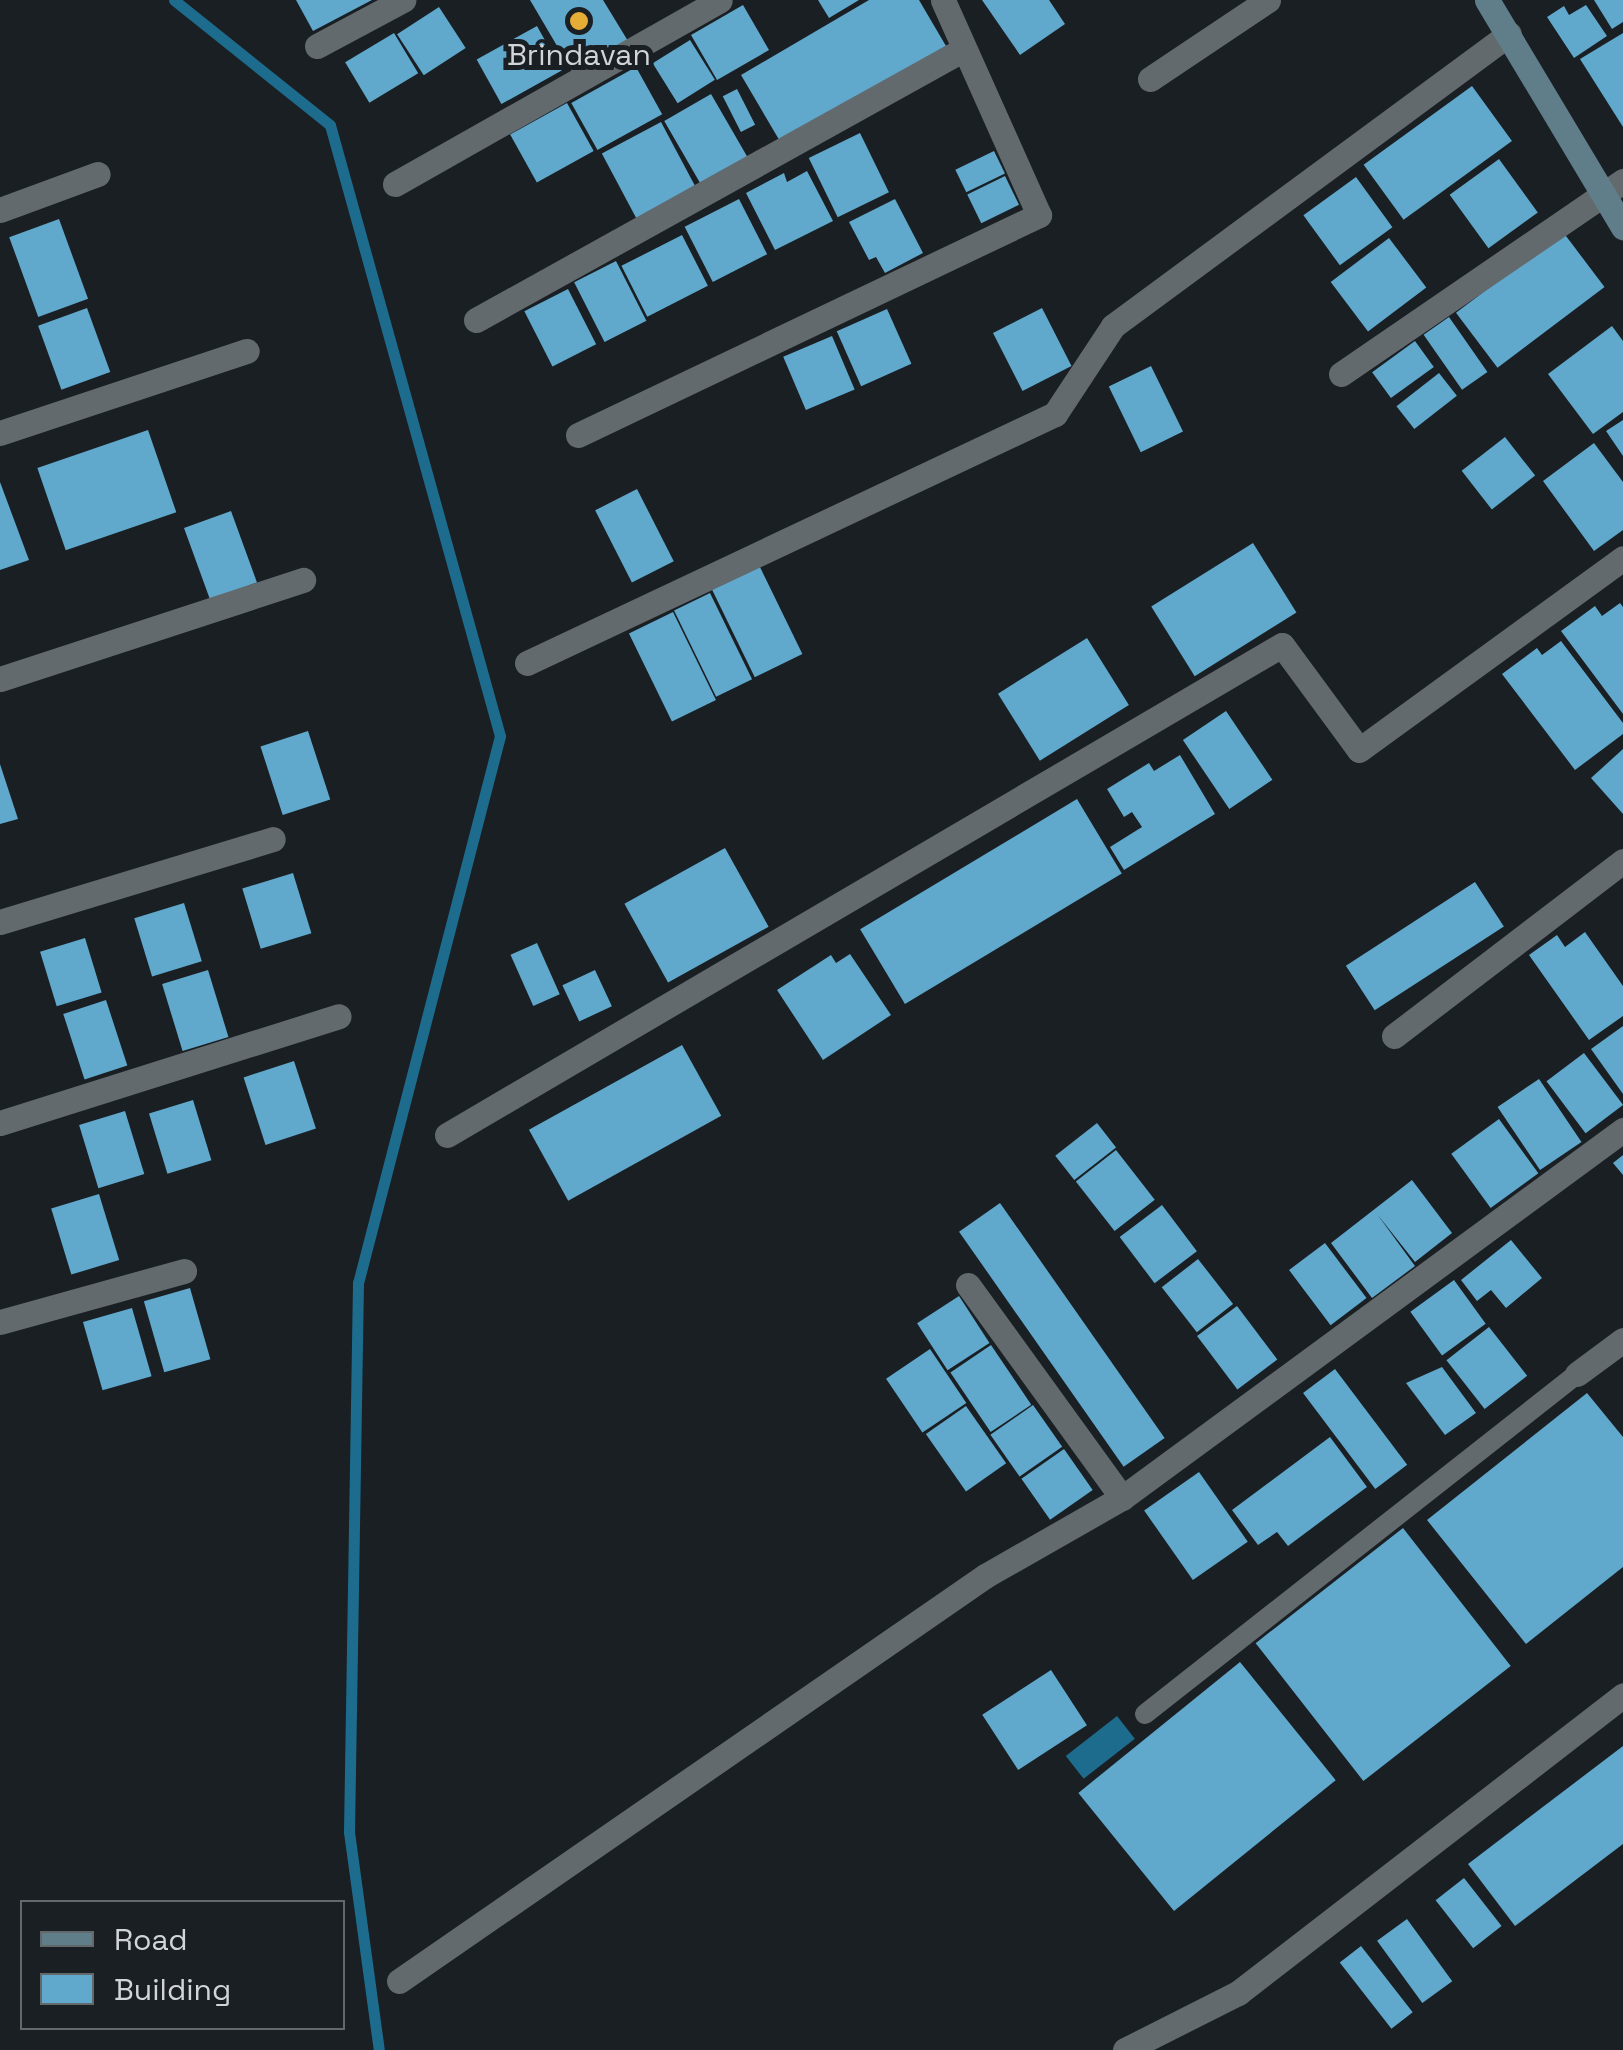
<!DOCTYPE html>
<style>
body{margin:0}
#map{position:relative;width:1623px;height:2050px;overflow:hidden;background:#191f23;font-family:"Space Grotesk",sans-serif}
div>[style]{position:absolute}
.water>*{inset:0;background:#1e6c8d;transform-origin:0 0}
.stream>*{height:11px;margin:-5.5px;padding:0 5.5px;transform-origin:5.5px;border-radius:5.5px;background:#1e6c8d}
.building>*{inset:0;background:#60a8cc;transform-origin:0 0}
.lane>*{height:20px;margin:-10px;padding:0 10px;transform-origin:10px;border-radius:10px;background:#636a6e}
.street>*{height:25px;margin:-12.5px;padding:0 12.5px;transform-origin:12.5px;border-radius:12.5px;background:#636a6e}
.secondary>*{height:25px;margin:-12.5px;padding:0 12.5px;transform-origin:12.5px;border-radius:12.5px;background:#607d8a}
.dots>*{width:28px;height:28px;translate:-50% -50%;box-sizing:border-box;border:5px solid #191f23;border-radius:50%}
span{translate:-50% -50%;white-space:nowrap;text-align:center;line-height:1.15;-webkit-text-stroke:10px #191f23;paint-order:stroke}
.poi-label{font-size:30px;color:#d1d5d8}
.legend{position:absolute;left:20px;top:1900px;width:325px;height:130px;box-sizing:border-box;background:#191f23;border:2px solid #63686b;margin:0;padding:12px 18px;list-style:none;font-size:30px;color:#d1d5d8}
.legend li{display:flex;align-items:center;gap:20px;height:50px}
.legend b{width:50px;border:2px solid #63686b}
</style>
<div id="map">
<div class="water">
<i style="left:1117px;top:1716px;width:29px;height:65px;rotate:52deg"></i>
</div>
<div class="stream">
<i style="left:174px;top:0;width:200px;rotate:38.7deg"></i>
<i style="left:330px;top:125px;width:634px;rotate:74.45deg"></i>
<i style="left:500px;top:736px;width:565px;rotate:104.55deg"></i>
<i style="left:358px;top:1283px;width:549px;rotate:90.94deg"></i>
<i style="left:349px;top:1832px;width:220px;rotate:82.2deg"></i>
</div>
<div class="building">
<i style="clip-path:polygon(296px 0,372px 0,313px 31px)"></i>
<i style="clip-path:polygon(530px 0,603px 0,628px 41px,573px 73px)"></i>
<i style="clip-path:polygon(818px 0,859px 0,829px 18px)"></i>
<i style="clip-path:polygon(869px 0,919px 0,946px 46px,781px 143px,741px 75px)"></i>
<i style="clip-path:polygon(982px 0,1049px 0,1065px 24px,1020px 55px)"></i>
<i style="clip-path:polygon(1594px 0,1623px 0,1623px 22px,1612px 29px)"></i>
<i style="left:743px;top:5px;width:52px;height:60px;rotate:60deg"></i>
<i style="clip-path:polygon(1586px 5px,1607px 36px,1574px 58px,1547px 17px,1564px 6px,1569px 15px)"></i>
<i style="left:439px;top:7px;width:49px;height:50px;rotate:57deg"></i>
<i style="left:537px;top:26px;width:51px;height:69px;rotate:61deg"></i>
<i style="left:394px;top:33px;width:47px;height:57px;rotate:59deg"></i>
<i style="clip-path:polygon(1623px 33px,1623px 127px,1580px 59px)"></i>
<i style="left:690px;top:40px;width:47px;height:44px;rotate:58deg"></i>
<i style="left:636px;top:67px;width:54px;height:74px;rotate:61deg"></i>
<i style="left:1472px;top:86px;width:68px;height:134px;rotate:54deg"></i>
<i style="left:737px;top:89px;width:40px;height:16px;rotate:63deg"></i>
<i style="left:711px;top:94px;width:74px;height:54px;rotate:60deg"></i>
<i style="left:567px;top:103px;width:55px;height:65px;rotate:61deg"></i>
<i style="left:661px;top:122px;width:74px;height:67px;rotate:62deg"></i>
<i style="left:860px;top:133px;width:66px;height:57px;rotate:64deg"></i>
<i style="left:994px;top:151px;width:25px;height:43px;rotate:64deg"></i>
<i style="left:1499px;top:159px;width:66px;height:61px;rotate:54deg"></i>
<i style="clip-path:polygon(807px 171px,833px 221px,775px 250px,746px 193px,784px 173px,787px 182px)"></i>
<i style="left:1005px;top:176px;width:32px;height:42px;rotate:64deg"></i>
<i style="left:1356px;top:177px;width:62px;height:65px;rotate:54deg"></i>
<i style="left:739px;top:199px;width:62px;height:61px;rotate:63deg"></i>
<i style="clip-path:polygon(895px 199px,923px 253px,885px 273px,876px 257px,869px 260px,849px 222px)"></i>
<i style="left:59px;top:219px;width:85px;height:53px;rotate:70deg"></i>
<i style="left:1563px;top:232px;width:69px;height:134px;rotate:53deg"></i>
<i style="left:682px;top:235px;width:57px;height:68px;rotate:63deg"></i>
<i style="left:1389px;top:238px;width:62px;height:73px;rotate:53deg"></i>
<i style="left:616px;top:261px;width:67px;height:47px;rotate:63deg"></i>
<i style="left:568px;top:289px;width:62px;height:49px;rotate:63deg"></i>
<i style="left:87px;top:308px;width:68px;height:52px;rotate:70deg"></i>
<i style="left:1042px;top:308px;width:65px;height:55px;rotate:63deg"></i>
<i style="left:887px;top:309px;width:60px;height:55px;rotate:66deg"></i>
<i style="left:1449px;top:317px;width:67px;height:31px;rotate:55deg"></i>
<i style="clip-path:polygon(1612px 326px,1623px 341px,1623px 412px,1593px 434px,1548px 374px)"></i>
<i style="left:832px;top:336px;width:58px;height:53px;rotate:67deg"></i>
<i style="left:1415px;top:341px;width:32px;height:53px;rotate:54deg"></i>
<i style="left:1151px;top:366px;width:73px;height:47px;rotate:64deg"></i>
<i style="left:1439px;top:373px;width:29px;height:54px;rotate:52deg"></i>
<i style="clip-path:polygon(1623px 420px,1623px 456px,1606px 431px)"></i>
<i style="left:148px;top:430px;width:87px;height:117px;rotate:71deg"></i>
<i style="left:1505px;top:437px;width:49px;height:55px;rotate:52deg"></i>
<i style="clip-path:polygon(1594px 443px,1623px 482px,1623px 530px,1594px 551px,1543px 481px)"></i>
<i style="clip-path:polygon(0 482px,29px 560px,0 570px)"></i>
<i style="left:637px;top:489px;width:81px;height:47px;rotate:63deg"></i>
<i style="left:231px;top:511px;width:76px;height:50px;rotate:70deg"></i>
<i style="left:1253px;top:543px;width:82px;height:120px;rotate:58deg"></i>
<i style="left:759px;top:565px;width:99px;height:53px;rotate:64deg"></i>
<i style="left:710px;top:593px;width:96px;height:40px;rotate:64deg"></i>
<i style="clip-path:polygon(1620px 603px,1623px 607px,1623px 714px,1561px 631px,1595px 606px,1602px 616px)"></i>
<i style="left:673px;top:612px;width:98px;height:49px;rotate:64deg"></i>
<i style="left:1087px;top:638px;width:79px;height:105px;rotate:58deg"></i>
<i style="clip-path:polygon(1561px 641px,1623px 723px,1623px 734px,1575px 770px,1502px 674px,1537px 648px,1542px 655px)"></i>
<i style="left:1226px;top:711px;width:83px;height:52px;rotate:56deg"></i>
<i style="left:308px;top:731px;width:72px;height:50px;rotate:72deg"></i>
<i style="clip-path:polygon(1623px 749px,1623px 814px,1591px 778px)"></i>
<i style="clip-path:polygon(1180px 755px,1215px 814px,1124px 870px,1110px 847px,1142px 827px,1132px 812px,1124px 817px,1107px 789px,1149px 763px,1154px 771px)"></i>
<i style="clip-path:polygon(0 764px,18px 819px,0 824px)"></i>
<i style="left:1077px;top:799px;width:87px;height:253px;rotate:59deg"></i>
<i style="left:725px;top:848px;width:90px;height:115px;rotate:61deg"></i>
<i style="left:293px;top:873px;width:63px;height:53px;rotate:73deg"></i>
<i style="left:1475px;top:882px;width:53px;height:154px;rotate:57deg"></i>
<i style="left:184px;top:903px;width:61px;height:52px;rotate:73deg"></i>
<i style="clip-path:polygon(1585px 932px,1623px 986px,1623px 1016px,1589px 1040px,1529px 955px,1557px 935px,1565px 947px)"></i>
<i style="left:85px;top:938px;width:57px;height:47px;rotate:73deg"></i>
<i style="left:537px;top:943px;width:56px;height:29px;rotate:66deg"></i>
<i style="clip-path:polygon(850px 954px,891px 1015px,823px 1060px,777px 990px,831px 955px,836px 963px)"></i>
<i style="left:208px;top:970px;width:70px;height:48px;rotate:73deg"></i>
<i style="left:595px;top:970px;width:40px;height:36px;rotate:65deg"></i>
<i style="left:106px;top:1000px;width:69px;height:45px;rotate:72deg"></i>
<i style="clip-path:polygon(1623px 1026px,1623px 1094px,1591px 1049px)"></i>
<i style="left:682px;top:1045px;width:81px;height:175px;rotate:61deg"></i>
<i style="left:1584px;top:1053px;width:65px;height:47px;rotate:53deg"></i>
<i style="left:294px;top:1061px;width:71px;height:53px;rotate:72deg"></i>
<i style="left:1539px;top:1079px;width:76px;height:50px;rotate:56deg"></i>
<i style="left:193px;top:1100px;width:63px;height:46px;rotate:73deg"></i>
<i style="left:125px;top:1111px;width:66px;height:48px;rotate:73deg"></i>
<i style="left:1499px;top:1119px;width:67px;height:59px;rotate:54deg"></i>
<i style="left:1097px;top:1123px;width:31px;height:53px;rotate:52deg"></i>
<i style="left:1116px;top:1150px;width:63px;height:51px;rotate:52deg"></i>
<i style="clip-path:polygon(1623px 1155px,1623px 1175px,1613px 1163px)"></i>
<i style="clip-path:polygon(1412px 1180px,1452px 1233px,1415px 1262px,1377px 1214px,1415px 1266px,1372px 1298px,1331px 1243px)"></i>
<i style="left:99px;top:1194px;width:69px;height:50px;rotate:73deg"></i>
<i style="left:1000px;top:1203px;width:287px;height:50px;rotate:55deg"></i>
<i style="left:1162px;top:1205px;width:58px;height:53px;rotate:53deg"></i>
<i style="clip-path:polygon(1511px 1240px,1542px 1278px,1506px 1308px,1491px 1290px,1477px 1301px,1461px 1280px)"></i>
<i style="left:1325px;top:1243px;width:69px;height:45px;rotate:53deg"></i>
<i style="left:1198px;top:1259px;width:57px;height:46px;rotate:52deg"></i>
<i style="left:1454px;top:1280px;width:54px;height:54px;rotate:54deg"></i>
<i style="left:190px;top:1288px;width:74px;height:48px;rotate:74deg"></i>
<i style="left:959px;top:1296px;width:56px;height:50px;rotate:57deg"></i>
<i style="left:1237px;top:1306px;width:67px;height:50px;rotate:53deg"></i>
<i style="left:132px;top:1308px;width:71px;height:51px;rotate:74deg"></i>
<i style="left:1489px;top:1327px;width:62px;height:54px;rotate:52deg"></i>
<i style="left:991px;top:1345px;width:72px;height:49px;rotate:56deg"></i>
<i style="left:930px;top:1349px;width:65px;height:53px;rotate:56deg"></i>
<i style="clip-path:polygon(1442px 1367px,1476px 1413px,1445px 1435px,1406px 1383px)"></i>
<i style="left:1335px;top:1369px;width:120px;height:40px;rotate:53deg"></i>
<i style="clip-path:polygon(1587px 1393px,1623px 1437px,1623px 1567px,1526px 1644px,1427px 1520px)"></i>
<i style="left:1033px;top:1405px;width:51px;height:52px;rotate:55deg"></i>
<i style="left:966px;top:1406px;width:70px;height:49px;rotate:55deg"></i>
<i style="clip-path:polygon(1330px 1437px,1367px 1487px,1288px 1546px,1277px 1532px,1258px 1545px,1232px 1510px)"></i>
<i style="left:1064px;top:1449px;width:50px;height:52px;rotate:55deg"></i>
<i style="left:1199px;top:1472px;width:85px;height:67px;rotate:55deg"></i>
<i style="left:1403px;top:1528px;width:175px;height:187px;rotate:52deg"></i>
<i style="left:1240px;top:1662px;width:152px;height:208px;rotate:51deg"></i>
<i style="left:1051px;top:1670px;width:66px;height:82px;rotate:57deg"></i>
<i style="clip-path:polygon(1623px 1746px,1623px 1844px,1515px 1926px,1468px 1864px)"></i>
<i style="left:1464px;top:1878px;width:61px;height:36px;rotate:52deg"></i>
<i style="left:1407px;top:1919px;width:77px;height:37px;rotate:54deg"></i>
<i style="left:1361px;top:1946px;width:84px;height:27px;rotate:52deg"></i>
</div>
<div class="lane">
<i style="left:1145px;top:1714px;width:550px;rotate:-38.2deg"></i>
</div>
<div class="street">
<i style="left:317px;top:46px;width:98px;rotate:-28.1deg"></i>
<i style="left:1150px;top:79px;width:142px;rotate:-33.8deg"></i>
<i style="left:395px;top:184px;width:373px;rotate:-29.5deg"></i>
<i style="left:0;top:210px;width:104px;rotate:-20.2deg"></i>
<i style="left:476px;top:320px;width:558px;rotate:-29.04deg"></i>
<i style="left:1341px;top:374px;width:342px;rotate:-34.4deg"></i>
<i style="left:0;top:433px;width:260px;rotate:-18.4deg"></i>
<i style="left:578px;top:435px;width:511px;rotate:-25.51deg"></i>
<i style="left:1039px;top:215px;width:235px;rotate:-114.1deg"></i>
<i style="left:527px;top:663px;width:584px;rotate:-25.25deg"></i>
<i style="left:1055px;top:414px;width:105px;rotate:-56.6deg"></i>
<i style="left:1113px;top:326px;width:492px;rotate:-36.4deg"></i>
<i style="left:0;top:679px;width:319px;rotate:-18.1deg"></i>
<i style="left:0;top:922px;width:285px;rotate:-16.9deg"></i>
<i style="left:1394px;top:1036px;width:288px;rotate:-37.4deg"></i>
<i style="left:0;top:1123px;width:355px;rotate:-17.5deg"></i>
<i style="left:447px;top:1135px;width:968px;rotate:-30.41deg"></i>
<i style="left:1282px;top:645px;width:130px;rotate:53.7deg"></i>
<i style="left:1359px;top:750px;width:326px;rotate:-36deg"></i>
<i style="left:968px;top:1285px;width:263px;rotate:54.1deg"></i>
<i style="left:0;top:1322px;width:191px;rotate:-15.5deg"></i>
<i style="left:1577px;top:1374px;width:57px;rotate:-36.5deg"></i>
<i style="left:399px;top:1981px;width:712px;rotate:-34.65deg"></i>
<i style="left:985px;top:1576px;width:158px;rotate:-29.7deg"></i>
<i style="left:1122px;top:1498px;width:622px;rotate:-36.3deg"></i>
<i style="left:1125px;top:2050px;width:127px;rotate:-26.8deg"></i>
<i style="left:1238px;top:1993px;width:487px;rotate:-37.7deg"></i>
</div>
<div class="secondary">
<i style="left:1487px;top:0;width:265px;rotate:59.1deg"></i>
</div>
<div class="dots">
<i style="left:579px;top:21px;background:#e5ad36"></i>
</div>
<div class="poi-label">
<span style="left:579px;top:55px">Brindavan</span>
</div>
<ul class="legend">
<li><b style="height:12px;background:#607d8a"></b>Road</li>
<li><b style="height:28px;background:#60a8cc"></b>Building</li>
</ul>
</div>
